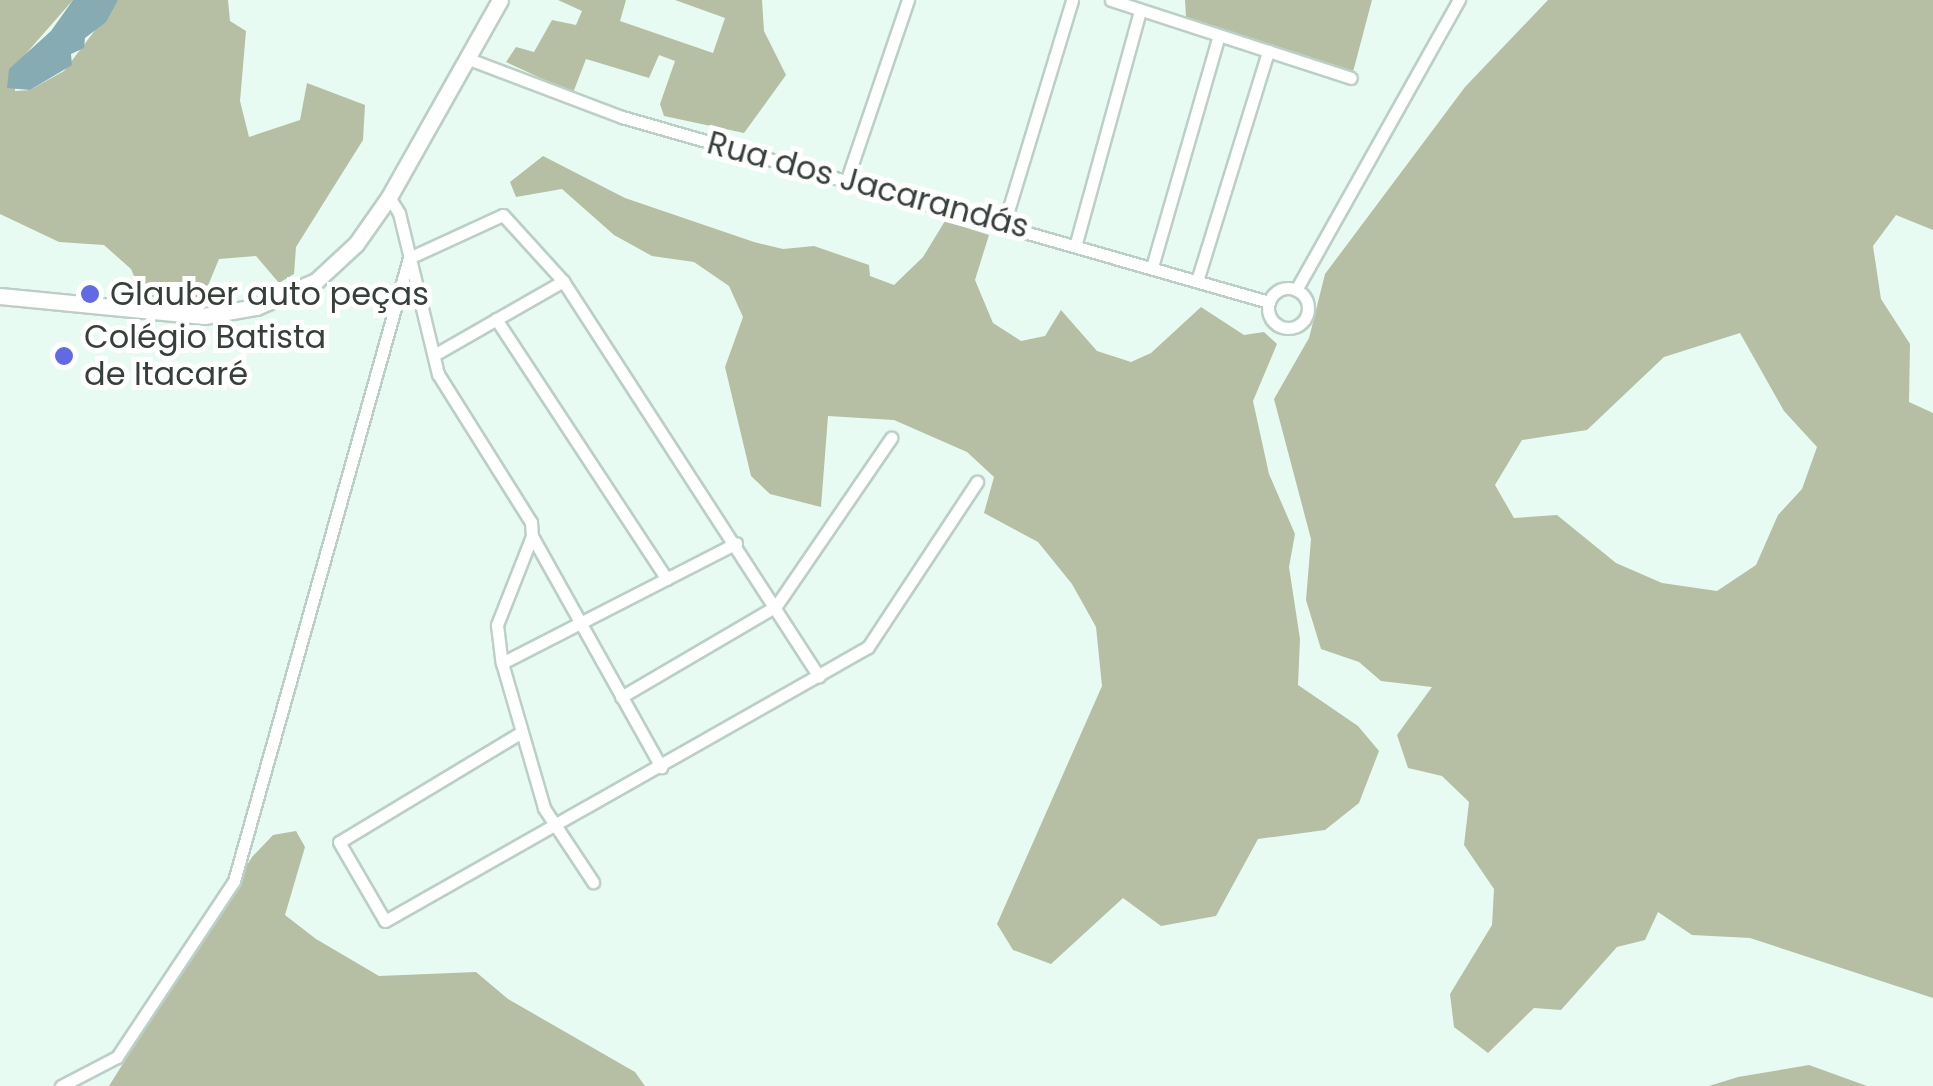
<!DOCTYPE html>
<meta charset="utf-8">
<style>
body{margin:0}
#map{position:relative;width:1933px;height:1086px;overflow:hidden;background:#e7fbf2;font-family:Poppins,sans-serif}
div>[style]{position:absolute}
.forest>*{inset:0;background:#b6bfa3}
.water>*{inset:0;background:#87abb2}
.roads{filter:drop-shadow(2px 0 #bccfc6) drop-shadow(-2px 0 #bccfc6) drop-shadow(0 2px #bccfc6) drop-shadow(0 -2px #bccfc6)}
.minor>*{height:11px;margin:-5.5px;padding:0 5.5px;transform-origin:5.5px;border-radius:5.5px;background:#fff}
.minor>.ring{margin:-5.5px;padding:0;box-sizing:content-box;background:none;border:11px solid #fff;border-radius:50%}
.major>*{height:15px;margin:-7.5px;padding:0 7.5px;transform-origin:7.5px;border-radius:7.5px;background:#fff}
.dots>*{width:28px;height:28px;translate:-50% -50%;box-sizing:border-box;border:5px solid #fff;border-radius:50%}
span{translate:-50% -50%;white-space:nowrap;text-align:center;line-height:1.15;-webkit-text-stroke:10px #fff;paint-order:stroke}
.street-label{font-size:32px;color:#373f3b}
.poi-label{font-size:32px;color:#373f3b}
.left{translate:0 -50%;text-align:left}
</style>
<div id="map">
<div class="forest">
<i style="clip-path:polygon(0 0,73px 0,16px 65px,15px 91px,30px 90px,64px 71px,118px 0,228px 0,230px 21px,246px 31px,240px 101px,249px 137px,300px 120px,307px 83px,365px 105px,363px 140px,296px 247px,294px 274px,279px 283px,256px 256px,219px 259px,202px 300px,143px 298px,131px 269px,104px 245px,59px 242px,0 214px)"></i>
<i style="clip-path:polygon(558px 0,626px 0,620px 21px,713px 53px,725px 18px,675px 0,762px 0,764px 31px,786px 75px,744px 133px,664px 116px,660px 104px,675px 61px,659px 55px,649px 78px,586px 59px,573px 93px,506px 62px,516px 47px,534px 52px,552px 20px,576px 25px,582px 11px)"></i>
<i style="clip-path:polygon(1185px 0,1372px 0,1353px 72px,1186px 17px)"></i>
<i style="clip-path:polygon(evenodd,1548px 0,1933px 0,1933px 230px,1896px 215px,1873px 246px,1881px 299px,1910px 344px,1909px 402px,1933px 413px,1933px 998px,1750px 938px,1692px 935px,1658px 912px,1645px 940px,1617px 947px,1561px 1010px,1534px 1008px,1488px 1053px,1454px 1027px,1450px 994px,1492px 925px,1494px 889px,1464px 845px,1469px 802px,1442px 776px,1408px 768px,1397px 735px,1432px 687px,1381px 681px,1359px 662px,1321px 649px,1306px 600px,1311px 539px,1274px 399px,1309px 338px,1325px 274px,1465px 87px,1548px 0,1740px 333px,1784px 411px,1817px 447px,1802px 489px,1778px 515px,1756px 565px,1717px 591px,1662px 583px,1616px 563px,1557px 515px,1514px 518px,1495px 485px,1522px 440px,1587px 430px,1664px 357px,1740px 333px)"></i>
<i style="clip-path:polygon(543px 156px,625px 198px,754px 242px,783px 249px,814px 246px,869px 265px,870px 276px,894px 285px,923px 257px,945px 221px,989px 235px,975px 280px,993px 323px,1021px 341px,1045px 336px,1061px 310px,1097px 351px,1131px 362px,1151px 353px,1201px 307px,1244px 335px,1264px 332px,1277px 344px,1253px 401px,1269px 474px,1295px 534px,1289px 567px,1300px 639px,1298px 685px,1358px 726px,1379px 751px,1359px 803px,1325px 830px,1258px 839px,1216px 916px,1161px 926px,1123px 898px,1051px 964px,1013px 950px,997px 924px,1102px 686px,1096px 627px,1072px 584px,1038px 542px,984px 513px,994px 477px,967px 452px,894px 420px,828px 416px,821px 507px,770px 494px,751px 476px,725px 367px,743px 317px,729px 286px,694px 262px,652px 256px,614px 235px,562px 189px,516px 197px,510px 182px)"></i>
<i style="clip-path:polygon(296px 831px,305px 847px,285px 915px,316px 939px,379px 976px,476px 972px,508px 999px,635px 1072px,645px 1086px,109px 1086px,252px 857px,273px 835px)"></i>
<i style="clip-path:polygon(1809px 1065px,1867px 1086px,1709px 1086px,1738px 1077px)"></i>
</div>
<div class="water">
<i style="clip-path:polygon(73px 0,118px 0,106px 22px,85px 38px,84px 48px,71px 54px,72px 65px,30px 90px,7px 88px,9px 69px,51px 31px)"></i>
</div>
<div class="roads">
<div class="minor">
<i style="left:1111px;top:0;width:252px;rotate:18deg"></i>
<i style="left:469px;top:59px;width:164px;rotate:20.8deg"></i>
<i style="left:622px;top:117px;width:673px;rotate:15.96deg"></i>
<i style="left:847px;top:179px;width:189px;rotate:-71.2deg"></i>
<i style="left:389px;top:197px;width:19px;rotate:58deg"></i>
<i style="left:399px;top:213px;width:166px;rotate:76.4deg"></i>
<i style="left:438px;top:374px;width:175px;rotate:57.9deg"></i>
<i style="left:531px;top:522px;width:14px;rotate:86deg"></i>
<i style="left:532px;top:536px;width:96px;rotate:111.5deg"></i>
<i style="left:497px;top:625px;width:38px;rotate:83deg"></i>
<i style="left:502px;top:663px;width:151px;rotate:73.8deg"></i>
<i style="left:544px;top:808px;width:89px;rotate:56.5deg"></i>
<i style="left:1005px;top:221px;width:231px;rotate:-73.1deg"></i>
<i style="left:1076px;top:243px;width:242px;rotate:-74.6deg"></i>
<i style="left:1152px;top:267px;width:241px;rotate:-73.9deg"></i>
<i style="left:1197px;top:281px;width:241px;rotate:-72.8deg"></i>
<i class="ring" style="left:1268px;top:288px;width:29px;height:29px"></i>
<i style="left:1296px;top:290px;width:333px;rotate:-60.7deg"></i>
<i style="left:496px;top:319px;width:311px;rotate:56.7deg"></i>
<i style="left:434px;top:355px;width:149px;rotate:-29.8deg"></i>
<i style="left:532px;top:536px;width:265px;rotate:60.8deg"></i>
<i style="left:502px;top:663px;width:263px;rotate:-27.1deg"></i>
<i style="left:621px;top:697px;width:180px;rotate:-30.4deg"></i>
<i style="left:776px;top:606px;width:204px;rotate:-55.6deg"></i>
<i style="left:520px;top:733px;width:211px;rotate:148.9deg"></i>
<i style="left:339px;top:842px;width:91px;rotate:59.8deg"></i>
<i style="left:385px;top:921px;width:555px;rotate:-29.57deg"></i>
<i style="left:868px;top:647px;width:198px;rotate:-56.6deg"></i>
<i style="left:61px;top:1086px;width:63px;rotate:-27.4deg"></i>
<i style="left:117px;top:1057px;width:211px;rotate:-56.4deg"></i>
<i style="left:234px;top:881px;width:647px;rotate:-74.31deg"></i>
<i style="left:409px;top:258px;width:103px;rotate:-24.6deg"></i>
<i style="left:503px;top:215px;width:89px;rotate:47.7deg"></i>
<i style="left:563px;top:281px;width:471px;rotate:57.1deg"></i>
</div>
<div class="major">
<i style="left:0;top:296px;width:205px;rotate:5.6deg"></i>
<i style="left:204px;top:316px;width:53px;rotate:-9.8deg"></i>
<i style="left:256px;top:307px;width:65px;rotate:-23.4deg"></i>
<i style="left:316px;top:281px;width:54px;rotate:-42.8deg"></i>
<i style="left:356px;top:244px;width:57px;rotate:-54.9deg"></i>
<i style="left:389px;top:197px;width:226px;rotate:-60.6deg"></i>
</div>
</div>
<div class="dots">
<i style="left:90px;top:294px;background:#626ae3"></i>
<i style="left:64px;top:356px;background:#626ae3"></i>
</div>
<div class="street-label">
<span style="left:868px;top:185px;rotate:15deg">Rua dos Jacarandás</span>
</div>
<div class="poi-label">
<span class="left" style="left:110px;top:294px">Glauber auto peças</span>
<span class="left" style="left:84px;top:356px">Colégio Batista<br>de Itacaré</span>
</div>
</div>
